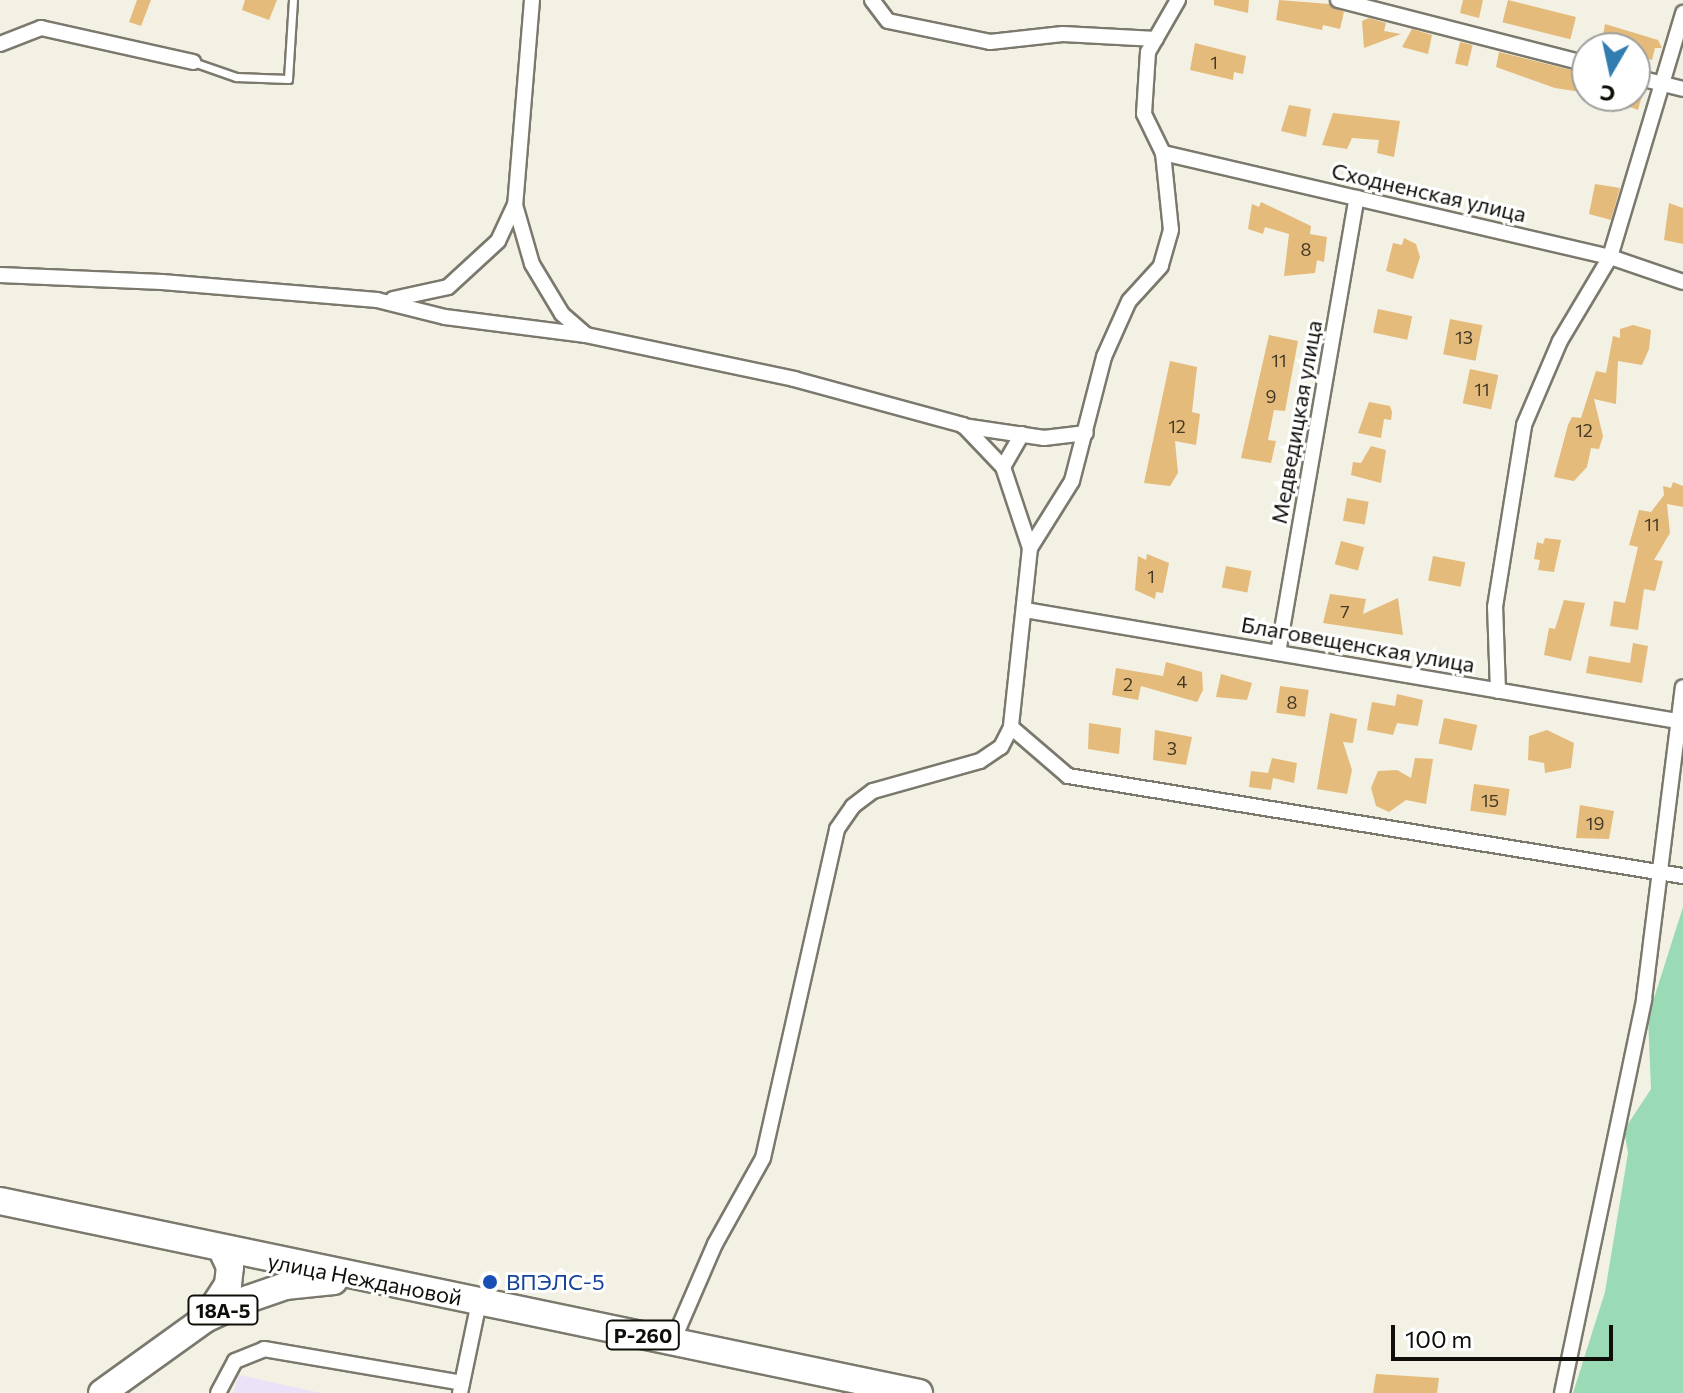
<!DOCTYPE html>
<meta charset="utf-8">
<style>
body{margin:0}
#map{position:relative;width:1683px;height:1393px;overflow:hidden;background:#f3f1e3;font-family:Commissioner,sans-serif}
div>[style]{position:absolute}
.industrial>*{inset:0;background:#ece2f7}
.green>*{inset:0;background:#9adab4}
.building>*{inset:0;background:#e4bb7b;transform-origin:0 0}
.roads{filter:drop-shadow(2px 0 #7b796d) drop-shadow(-2px 0 #7b796d) drop-shadow(0 2px #7b796d) drop-shadow(0 -2px #7b796d)}
.lane>*{height:7px;margin:-3.5px;padding:0 3.5px;transform-origin:3.5px;border-radius:3.5px;background:#fff}
.street>*{height:14px;margin:-7px;padding:0 7px;transform-origin:7px;border-radius:7px;background:#fff}
.highway>*{height:26px;margin:-13px;padding:0 13px;transform-origin:13px;border-radius:13px;background:#fff}
.dots>*{width:22px;height:22px;translate:-50% -50%;box-sizing:border-box;border:4px solid #fff;border-radius:50%}
span{translate:-50% -50%;white-space:nowrap;text-align:center;line-height:1.15;-webkit-text-stroke:6px #fff;paint-order:stroke}
.number-label{font-size:18px;color:#443926}
.number-label span{-webkit-text-stroke-width:0}
.shield-label span{padding:2px 6px;background:#fff;border:2px solid;border-radius:6px;-webkit-text-stroke-width:0}
.shield-label{font-size:20px;color:#0f0e09;font-weight:700}
.street-label{font-size:22px;color:#0f0e09}
.transit-label{font-size:22px;color:#164399}
.left{translate:0 -50%;text-align:left}
.north{position:absolute;left:1571px;top:32px;width:80px;height:80px;box-sizing:border-box;background:#fff;border:2px solid #9f9f9d;border-radius:50%;rotate:189deg;font-size:22px;font-weight:700;line-height:32px;text-align:center;color:#0f0e09}
.north::after{content:'';display:block;margin:auto;width:28px;height:36px;background:#317db0;clip-path:polygon(50% 0,100% 100%,50% 72%,0 100%)}
.scale{position:absolute;left:1391px;top:1325px;width:222px;height:36px;box-sizing:border-box;border:4px solid #0f0e09;border-top:0;padding-left:10px;font-size:24px;line-height:28px;white-space:nowrap;color:#0f0e09;-webkit-text-stroke:6px #fff;paint-order:stroke}
</style>
<div id="map">
<div class="industrial">
<i style="clip-path:polygon(239px 1375px,321px 1393px,233px 1393px)"></i>
</div>
<div class="green">
<i style="clip-path:polygon(1683px 907px,1683px 1393px,1573px 1393px,1605px 1292px,1628px 1153px,1624px 1130px,1651px 1089px,1648px 1017px)"></i>
</div>
<div class="building">
<i style="clip-path:polygon(137px 0,151px 0,141px 26px,129px 22px)"></i>
<i style="clip-path:polygon(245px 0,277px 0,269px 20px,242px 10px)"></i>
<i style="clip-path:polygon(1214px 0,1249px 0,1248px 13px,1214px 5px)"></i>
<i style="clip-path:polygon(1279px 0,1329px 4px,1344px 12px,1340px 29px,1323px 25px,1322px 30px,1276px 20px)"></i>
<i style="clip-path:polygon(1463px 0,1483px 0,1479px 18px,1460px 13px)"></i>
<i style="left:1508px;top:0;width:70px;height:23px;rotate:14deg"></i>
<i style="clip-path:polygon(1369px 18px,1386px 23px,1384px 31px,1401px 34px,1364px 48px,1362px 21px)"></i>
<i style="clip-path:polygon(1605px 24px,1658px 40px,1662px 48px,1655px 48px,1652px 60px,1635px 56px,1635px 48px,1601px 47px)"></i>
<i style="clip-path:polygon(1412px 29px,1432px 35px,1428px 54px,1402px 47px)"></i>
<i style="left:1460px;top:42px;width:13px;height:22px;rotate:13deg"></i>
<i style="clip-path:polygon(1195px 43px,1246px 56px,1243px 74px,1234px 72px,1233px 80px,1190px 70px)"></i>
<i style="clip-path:polygon(1499px 52px,1587px 74px,1587px 93px,1555px 88px,1496px 67px)"></i>
<i style="clip-path:polygon(1600px 96px,1642px 96px,1638px 110px)"></i>
<i style="clip-path:polygon(1289px 105px,1311px 109px,1306px 137px,1281px 131px)"></i>
<i style="clip-path:polygon(1333px 113px,1400px 121px,1394px 157px,1377px 153px,1379px 140px,1352px 138px,1347px 149px,1322px 145px)"></i>
<i style="clip-path:polygon(1595px 184px,1620px 188px,1611px 220px,1589px 214px)"></i>
<i style="clip-path:polygon(1261px 202px,1311px 226px,1310px 234px,1327px 237px,1324px 262px,1317px 260px,1315px 273px,1284px 276px,1289px 234px,1265px 227px,1263px 234px,1248px 229px,1252px 204px,1259px 207px)"></i>
<i style="clip-path:polygon(1669px 203px,1683px 208px,1683px 244px,1664px 240px)"></i>
<i style="clip-path:polygon(1404px 238px,1416px 244px,1420px 257px,1413px 279px,1386px 271px,1393px 243px,1402px 245px)"></i>
<i style="left:1378px;top:309px;width:35px;height:24px;rotate:12deg"></i>
<i style="left:1450px;top:319px;width:33px;height:36px;rotate:11deg"></i>
<i style="clip-path:polygon(1633px 325px,1651px 330px,1649px 349px,1642px 365px,1618px 361px,1616px 404px,1594px 399px,1603px 436px,1599px 449px,1591px 448px,1587px 467px,1574px 481px,1554px 477px,1568px 425px,1572px 417px,1581px 418px,1596px 371px,1606px 373px,1613px 336px,1620px 338px,1620px 329px)"></i>
<i style="clip-path:polygon(1269px 335px,1298px 341px,1285px 411px,1274px 410px,1268px 440px,1276px 441px,1271px 463px,1241px 458px)"></i>
<i style="clip-path:polygon(1170px 361px,1197px 367px,1192px 412px,1200px 414px,1196px 445px,1175px 441px,1178px 473px,1170px 486px,1144px 483px)"></i>
<i style="left:1470px;top:369px;width:29px;height:35px;rotate:12deg"></i>
<i style="clip-path:polygon(1369px 402px,1390px 406px,1392px 412px,1391px 420px,1384px 419px,1381px 438px,1358px 433px)"></i>
<i style="clip-path:polygon(1371px 446px,1386px 450px,1381px 483px,1351px 475px,1353px 462px,1361px 463px)"></i>
<i style="clip-path:polygon(1673px 482px,1683px 486px,1683px 507px,1667px 504px,1670px 533px,1654px 560px,1663px 561px,1655px 591px,1644px 589px,1638px 630px,1610px 626px,1614px 601px,1625px 603px,1638px 547px,1629px 545px,1639px 510px,1651px 512px,1664px 495px,1663px 486px,1671px 488px)"></i>
<i style="left:1347px;top:498px;width:22px;height:23px;rotate:10deg"></i>
<i style="clip-path:polygon(1545px 538px,1561px 540px,1554px 572px,1538px 570px,1540px 560px,1534px 559px,1537px 542px,1543px 544px)"></i>
<i style="left:1341px;top:541px;width:24px;height:24px;rotate:15deg"></i>
<i style="clip-path:polygon(1147px 554px,1169px 563px,1163px 593px,1156px 592px,1155px 599px,1135px 590px,1138px 556px,1146px 560px)"></i>
<i style="left:1433px;top:556px;width:33px;height:25px;rotate:11deg"></i>
<i style="left:1226px;top:566px;width:26px;height:22px;rotate:11deg"></i>
<i style="clip-path:polygon(1330px 594px,1366px 599px,1363px 614px,1398px 598px,1403px 635px,1323px 623px)"></i>
<i style="clip-path:polygon(1564px 600px,1585px 603px,1571px 661px,1544px 655px,1549px 628px,1555px 629px)"></i>
<i style="clip-path:polygon(1633px 643px,1648px 646px,1642px 683px,1586px 673px,1589px 656px,1630px 663px)"></i>
<i style="clip-path:polygon(1166px 662px,1202px 672px,1203px 690px,1197px 702px,1141px 686px,1138px 700px,1112px 695px,1116px 668px,1163px 676px)"></i>
<i style="clip-path:polygon(1221px 674px,1252px 683px,1247px 700px,1216px 697px)"></i>
<i style="left:1280px;top:686px;width:29px;height:27px;rotate:8deg"></i>
<i style="clip-path:polygon(1397px 694px,1423px 700px,1418px 726px,1397px 723px,1393px 735px,1367px 730px,1372px 702px,1395px 706px)"></i>
<i style="clip-path:polygon(1330px 713px,1357px 719px,1353px 743px,1343px 742px,1352px 770px,1347px 794px,1317px 789px)"></i>
<i style="left:1444px;top:718px;width:34px;height:26px;rotate:12deg"></i>
<i style="clip-path:polygon(1089px 723px,1121px 728px,1119px 754px,1088px 749px)"></i>
<i style="clip-path:polygon(1155px 730px,1192px 737px,1186px 765px,1153px 760px)"></i>
<i style="clip-path:polygon(1547px 730px,1574px 743px,1571px 768px,1545px 773px,1544px 763px,1528px 760px,1529px 736px)"></i>
<i style="clip-path:polygon(1272px 758px,1297px 763px,1294px 783px,1273px 778px,1271px 790px,1249px 787px,1251px 771px,1268px 773px)"></i>
<i style="clip-path:polygon(1415px 758px,1433px 759px,1426px 804px,1406px 800px,1389px 812px,1376px 806px,1371px 788px,1378px 771px,1397px 770px,1411px 778px)"></i>
<i style="left:1474px;top:784px;width:36px;height:27px;rotate:8deg"></i>
<i style="clip-path:polygon(1580px 805px,1614px 811px,1609px 839px,1576px 838px)"></i>
<i style="clip-path:polygon(1376px 1374px,1439px 1378px,1437px 1393px,1373px 1393px)"></i>
</div>
<div class="roads">
<div class="lane">
<i style="left:193px;top:62px;width:46px;rotate:19.2deg"></i>
<i style="left:236px;top:77px;width:52px;rotate:2.2deg"></i>
<i style="left:288px;top:79px;width:79px;rotate:-86.4deg"></i>
</div>
<div class="street">
<i style="left:532px;top:0;width:206px;rotate:94.7deg"></i>
<i style="left:515px;top:205px;width:61px;rotate:73.9deg"></i>
<i style="left:532px;top:264px;width:58px;rotate:59deg"></i>
<i style="left:562px;top:314px;width:32px;rotate:41deg"></i>
<i style="left:586px;top:335px;width:213px;rotate:11.9deg"></i>
<i style="left:794px;top:379px;width:175px;rotate:15.2deg"></i>
<i style="left:963px;top:425px;width:58px;rotate:46.4deg"></i>
<i style="left:1003px;top:467px;width:85px;rotate:71.6deg"></i>
<i style="left:872px;top:0;width:26px;rotate:53deg"></i>
<i style="left:888px;top:21px;width:104px;rotate:11.6deg"></i>
<i style="left:990px;top:42px;width:73px;rotate:-6.3deg"></i>
<i style="left:1063px;top:34px;width:93px;rotate:3.1deg"></i>
<i style="left:1178px;top:0;width:60px;rotate:120deg"></i>
<i style="left:1148px;top:52px;width:62px;rotate:93.7deg"></i>
<i style="left:1144px;top:114px;width:43px;rotate:64deg"></i>
<i style="left:1163px;top:153px;width:77px;rotate:84.1deg"></i>
<i style="left:1171px;top:230px;width:37px;rotate:106deg"></i>
<i style="left:1161px;top:266px;width:47px;rotate:132.4deg"></i>
<i style="left:1129px;top:301px;width:61px;rotate:114.1deg"></i>
<i style="left:1104px;top:357px;width:128px;rotate:104.5deg"></i>
<i style="left:1072px;top:481px;width:79px;rotate:122.1deg"></i>
<i style="left:1030px;top:548px;width:180px;rotate:96.1deg"></i>
<i style="left:1011px;top:727px;width:75px;rotate:40.7deg"></i>
<i style="left:1068px;top:776px;width:623px;rotate:9.24deg"></i>
<i style="left:1338px;top:0;width:257px;rotate:14.4deg"></i>
<i style="left:0;top:44px;width:44px;rotate:-21.3deg"></i>
<i style="left:41px;top:28px;width:156px;rotate:12.6deg"></i>
<i style="left:1635px;top:77px;width:49px;rotate:14deg"></i>
<i style="left:1163px;top:153px;width:459px;rotate:13.1deg"></i>
<i style="left:1610px;top:257px;width:77px;rotate:18.9deg"></i>
<i style="left:0;top:275px;width:162px;rotate:2.5deg"></i>
<i style="left:162px;top:282px;width:216px;rotate:4.8deg"></i>
<i style="left:377px;top:300px;width:70px;rotate:14deg"></i>
<i style="left:445px;top:317px;width:142px;rotate:7.3deg"></i>
<i style="left:393px;top:299px;width:56px;rotate:-12.3deg"></i>
<i style="left:448px;top:287px;width:68px;rotate:-42.6deg"></i>
<i style="left:498px;top:241px;width:40px;rotate:-65deg"></i>
<i style="left:963px;top:426px;width:82px;rotate:8.4deg"></i>
<i style="left:1044px;top:438px;width:42px;rotate:-6.8deg"></i>
<i style="left:1003px;top:467px;width:38px;rotate:-60deg"></i>
<i style="left:1025px;top:610px;width:667px;rotate:9.66deg"></i>
<i style="left:1278px;top:653px;width:462px;rotate:-80.2deg"></i>
<i style="left:1498px;top:691px;width:84px;rotate:-92deg"></i>
<i style="left:1495px;top:607px;width:184px;rotate:-80.9deg"></i>
<i style="left:1524px;top:425px;width:91px;rotate:-66.8deg"></i>
<i style="left:1560px;top:341px;width:98px;rotate:-59.2deg"></i>
<i style="left:1610px;top:257px;width:255px;rotate:-73.3deg"></i>
<i style="left:673px;top:1341px;width:106px;rotate:-66.6deg"></i>
<i style="left:715px;top:1244px;width:98px;rotate:-60.8deg"></i>
<i style="left:763px;top:1158px;width:337px;rotate:-77.3deg"></i>
<i style="left:837px;top:829px;width:28px;rotate:-55deg"></i>
<i style="left:853px;top:806px;width:25px;rotate:-37deg"></i>
<i style="left:873px;top:791px;width:111px;rotate:-15.7deg"></i>
<i style="left:980px;top:761px;width:25px;rotate:-34deg"></i>
<i style="left:1001px;top:747px;width:22px;rotate:-63deg"></i>
<i style="left:218px;top:1393px;width:36px;rotate:-62deg"></i>
<i style="left:235px;top:1361px;width:31px;rotate:-22deg"></i>
<i style="left:264px;top:1349px;width:201px;rotate:9.7deg"></i>
<i style="left:460px;top:1393px;width:93px;rotate:-78.2deg"></i>
<i style="left:1562px;top:1393px;width:402px;rotate:-78.2deg"></i>
<i style="left:1644px;top:999px;width:314px;rotate:-82.9deg"></i>
</div>
<div class="highway">
<i style="left:0;top:1201px;width:939px;rotate:11.8deg"></i>
<i style="left:207px;top:1317px;width:38px;rotate:-57deg"></i>
<i style="left:228px;top:1285px;width:18px;rotate:-84deg"></i>
<i style="left:230px;top:1267px;width:19px;rotate:-115deg"></i>
<i style="left:102px;top:1393px;width:127px;rotate:-35.7deg"></i>
<i style="left:205px;top:1319px;width:47px;rotate:-24.9deg"></i>
<i style="left:248px;top:1299px;width:39px;rotate:-19deg"></i>
<i style="left:285px;top:1286px;width:49px;rotate:-5.8deg"></i>
</div>
</div>
<div class="dots">
<i style="left:490px;top:1282px;background:#1a4fb4"></i>
</div>
<div class="number-label">
<span style="left:1214px;top:62px">1</span>
<span style="left:1306px;top:249px">8</span>
<span style="left:1464px;top:337px">13</span>
<span style="left:1279px;top:360px">11</span>
<span style="left:1482px;top:389px">11</span>
<span style="left:1271px;top:396px">9</span>
<span style="left:1177px;top:426px">12</span>
<span style="left:1584px;top:430px">12</span>
<span style="left:1652px;top:524px">11</span>
<span style="left:1151px;top:576px">1</span>
<span style="left:1345px;top:611px">7</span>
<span style="left:1182px;top:681px">4</span>
<span style="left:1128px;top:684px">2</span>
<span style="left:1292px;top:702px">8</span>
<span style="left:1172px;top:748px">3</span>
<span style="left:1490px;top:800px">15</span>
<span style="left:1595px;top:823px">19</span>
</div>
<div class="shield-label">
<span style="left:223px;top:1310px">18А-5</span>
<span style="left:643px;top:1335px">Р-260</span>
</div>
<div class="street-label">
<span style="left:1429px;top:192px;rotate:13deg">Сходненская улица</span>
<span style="left:1296px;top:422px;rotate:-80deg">Медведицкая улица</span>
<span style="left:1358px;top:644px;rotate:10deg">Благовещенская улица</span>
<span style="left:365px;top:1279px;rotate:11deg">улица Неждановой</span>
</div>
<div class="transit-label">
<span class="left" style="left:506px;top:1282px">ВПЭЛС-5</span>
</div>
<div class="north">С</div>
<div class="scale">100 m</div>
</div>
